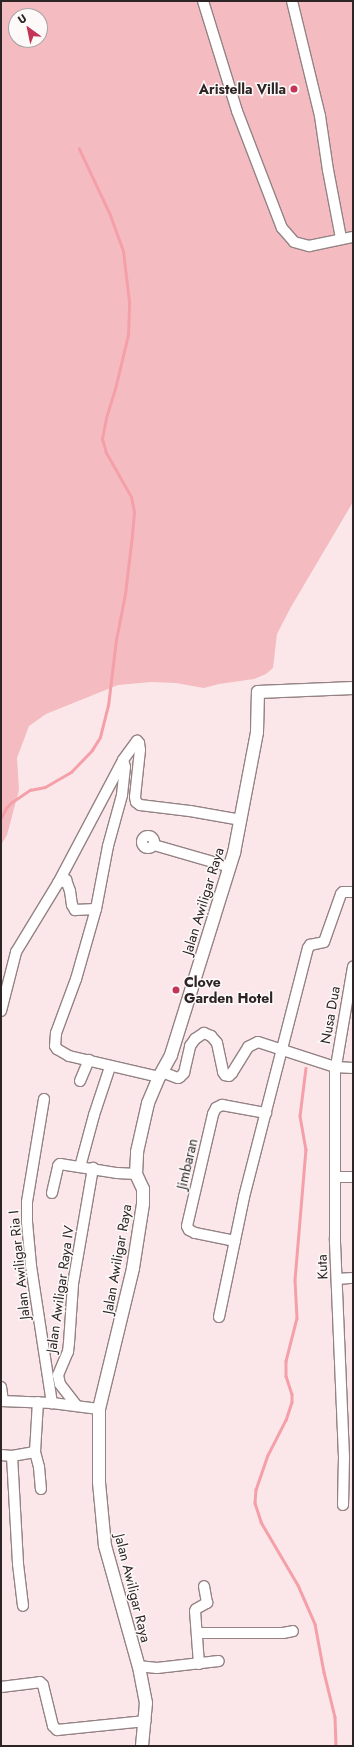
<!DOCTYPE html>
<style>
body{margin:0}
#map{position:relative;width:354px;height:1747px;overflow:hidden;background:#fbe7e9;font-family:Jost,sans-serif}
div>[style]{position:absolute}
.green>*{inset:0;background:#f4bcc1}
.stream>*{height:2.5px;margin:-1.25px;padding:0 1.25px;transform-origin:1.25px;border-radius:1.25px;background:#f59fa9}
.roads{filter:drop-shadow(1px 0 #948284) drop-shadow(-1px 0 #948284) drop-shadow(0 1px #948284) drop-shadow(0 -1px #948284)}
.minor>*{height:10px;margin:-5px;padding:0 5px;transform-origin:5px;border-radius:5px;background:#fff}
.minor>.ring{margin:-5px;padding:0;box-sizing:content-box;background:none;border:10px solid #fff;border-radius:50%}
.tertiary>*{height:12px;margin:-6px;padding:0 6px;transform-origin:6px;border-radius:6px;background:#fff}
.dots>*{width:11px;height:11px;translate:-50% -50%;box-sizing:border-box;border:2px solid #fdf9f9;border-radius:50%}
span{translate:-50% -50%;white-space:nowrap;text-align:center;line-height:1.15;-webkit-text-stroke:3px #fdf9f9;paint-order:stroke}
.poi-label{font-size:14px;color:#2c2425;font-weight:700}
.right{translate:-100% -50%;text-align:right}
.left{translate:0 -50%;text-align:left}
.street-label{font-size:14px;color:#2c2425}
.frame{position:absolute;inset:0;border:2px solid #2c2425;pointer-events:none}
.north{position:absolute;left:8px;top:8px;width:40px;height:40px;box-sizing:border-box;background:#fdf9f9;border:1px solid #a9a4a4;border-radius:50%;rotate:327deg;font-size:11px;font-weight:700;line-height:16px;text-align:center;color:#2c2425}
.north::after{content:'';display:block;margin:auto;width:14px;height:18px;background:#c33456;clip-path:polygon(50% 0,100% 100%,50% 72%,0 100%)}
</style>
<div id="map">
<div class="green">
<i style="clip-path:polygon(evenodd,1px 1px,353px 1px,353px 502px,291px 607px,277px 634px,273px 668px,266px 674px,254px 679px,219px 684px,204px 688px,176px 683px,151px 682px,118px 685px,46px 714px,29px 726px,17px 758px,19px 790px,7px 835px,1px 845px,1px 1px,16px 16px,40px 16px,40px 40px,16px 40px,16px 16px)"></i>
</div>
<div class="stream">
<i style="left:1px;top:818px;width:11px;rotate:-63deg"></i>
<i style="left:6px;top:808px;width:8px;rotate:-45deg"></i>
<i style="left:12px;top:802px;width:22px;rotate:-34deg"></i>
<i style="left:30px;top:790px;width:15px;rotate:-11deg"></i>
<i style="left:45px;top:787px;width:30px;rotate:-30deg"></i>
<i style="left:71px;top:772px;width:30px;rotate:-46deg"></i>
<i style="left:92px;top:750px;width:15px;rotate:-58deg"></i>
<i style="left:100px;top:737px;width:32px;rotate:-76deg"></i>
<i style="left:108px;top:706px;width:66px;rotate:-83.1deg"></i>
<i style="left:116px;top:640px;width:47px;rotate:-78.9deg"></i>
<i style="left:125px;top:594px;width:59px;rotate:-83.2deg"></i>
<i style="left:132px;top:535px;width:23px;rotate:-85deg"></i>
<i style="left:134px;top:512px;width:15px;rotate:-101deg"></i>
<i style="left:131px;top:497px;width:51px;rotate:-119.6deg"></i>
<i style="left:106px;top:453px;width:15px;rotate:-106deg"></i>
<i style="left:102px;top:439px;width:21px;rotate:-79deg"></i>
<i style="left:106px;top:418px;width:30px;rotate:-73deg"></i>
<i style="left:115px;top:389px;width:56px;rotate:-76.5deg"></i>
<i style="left:128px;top:335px;width:33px;rotate:-88deg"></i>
<i style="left:129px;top:302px;width:51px;rotate:-96.7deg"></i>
<i style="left:123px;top:251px;width:38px;rotate:-110deg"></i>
<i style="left:110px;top:215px;width:73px;rotate:-115.2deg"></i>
<i style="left:306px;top:1068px;width:48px;rotate:97.1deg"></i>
<i style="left:300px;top:1116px;width:34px;rotate:80deg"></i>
<i style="left:306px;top:1149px;width:131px;rotate:94.8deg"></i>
<i style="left:295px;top:1280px;width:38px;rotate:87deg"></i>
<i style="left:297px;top:1318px;width:44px;rotate:104.3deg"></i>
<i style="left:286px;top:1361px;width:15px;rotate:90deg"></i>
<i style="left:286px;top:1376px;width:19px;rotate:72deg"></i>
<i style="left:292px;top:1394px;width:8px;rotate:90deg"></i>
<i style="left:292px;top:1402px;width:19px;rotate:108deg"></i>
<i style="left:286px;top:1420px;width:39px;rotate:117deg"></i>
<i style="left:268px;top:1455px;width:36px;rotate:109deg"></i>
<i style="left:256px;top:1489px;width:14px;rotate:94deg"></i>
<i style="left:255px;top:1503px;width:20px;rotate:72deg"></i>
<i style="left:261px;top:1522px;width:73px;rotate:59.6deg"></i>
<i style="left:298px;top:1585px;width:43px;rotate:66.4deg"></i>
<i style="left:315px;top:1624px;width:49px;rotate:79.4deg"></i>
<i style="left:324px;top:1672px;width:46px;rotate:76.3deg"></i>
<i style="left:335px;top:1717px;width:29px;rotate:88deg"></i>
</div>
<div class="roads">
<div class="minor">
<i style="left:203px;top:1px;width:115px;rotate:72.8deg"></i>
<i style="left:237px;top:111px;width:125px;rotate:69deg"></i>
<i style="left:282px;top:228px;width:18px;rotate:49deg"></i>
<i style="left:294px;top:242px;width:16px;rotate:15deg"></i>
<i style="left:309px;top:246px;width:45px;rotate:-11.6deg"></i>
<i style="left:292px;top:1px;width:118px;rotate:76.3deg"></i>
<i style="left:320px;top:116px;width:55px;rotate:81.6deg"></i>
<i style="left:328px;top:170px;width:69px;rotate:79.2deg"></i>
<i class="ring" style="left:142px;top:836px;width:2px;height:2px"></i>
<i style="left:154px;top:845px;width:79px;rotate:16.1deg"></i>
<i style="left:58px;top:883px;width:139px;rotate:-62.1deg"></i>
<i style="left:123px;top:760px;width:24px;rotate:-54deg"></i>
<i style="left:137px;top:741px;width:3px;rotate:45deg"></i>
<i style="left:139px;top:743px;width:7px;rotate:82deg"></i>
<i style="left:140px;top:750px;width:47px;rotate:96.1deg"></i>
<i style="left:135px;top:797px;width:5px;rotate:79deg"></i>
<i style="left:136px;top:802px;width:5px;rotate:37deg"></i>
<i style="left:140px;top:805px;width:50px;rotate:6.8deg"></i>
<i style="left:190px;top:811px;width:52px;rotate:10deg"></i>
<i style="left:96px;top:909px;width:64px;rotate:-79.2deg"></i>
<i style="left:108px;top:846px;width:53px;rotate:-74.6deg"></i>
<i style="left:122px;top:795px;width:28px;rotate:-84deg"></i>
<i style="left:125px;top:767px;width:7px;rotate:-106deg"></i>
<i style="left:1px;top:1011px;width:61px;rotate:-75.7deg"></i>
<i style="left:16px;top:952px;width:81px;rotate:-58.7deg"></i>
<i style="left:58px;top:883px;width:9px;rotate:-21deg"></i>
<i style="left:66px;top:880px;width:12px;rotate:70deg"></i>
<i style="left:70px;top:891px;width:14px;rotate:82deg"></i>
<i style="left:72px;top:905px;width:6px;rotate:59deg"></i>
<i style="left:75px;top:910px;width:21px;rotate:-3deg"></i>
<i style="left:96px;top:909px;width:73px;rotate:105.9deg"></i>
<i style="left:76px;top:979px;width:58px;rotate:110.3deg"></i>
<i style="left:56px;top:1033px;width:13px;rotate:94deg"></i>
<i style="left:55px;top:1046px;width:4px;rotate:56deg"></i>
<i style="left:57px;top:1049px;width:14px;rotate:30deg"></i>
<i style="left:69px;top:1056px;width:92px;rotate:13.1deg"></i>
<i style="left:162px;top:1072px;width:17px;rotate:21deg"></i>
<i style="left:178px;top:1078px;width:2px;rotate:-27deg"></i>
<i style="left:180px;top:1077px;width:6px;rotate:-45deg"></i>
<i style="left:184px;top:1073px;width:28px;rotate:-77deg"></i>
<i style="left:190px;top:1046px;width:9px;rotate:-54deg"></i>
<i style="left:195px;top:1039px;width:11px;rotate:-34deg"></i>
<i style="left:204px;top:1033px;width:8px;rotate:23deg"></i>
<i style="left:211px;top:1036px;width:9px;rotate:49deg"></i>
<i style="left:217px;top:1043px;width:30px;rotate:78deg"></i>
<i style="left:223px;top:1072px;width:4px;rotate:56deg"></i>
<i style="left:225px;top:1075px;width:4px;rotate:14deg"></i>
<i style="left:229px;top:1076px;width:4px;rotate:-45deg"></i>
<i style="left:232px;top:1073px;width:31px;rotate:-58deg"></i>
<i style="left:248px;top:1047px;width:11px;rotate:-27deg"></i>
<i style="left:258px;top:1042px;width:81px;rotate:18deg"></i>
<i style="left:335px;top:1067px;width:18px;rotate:3deg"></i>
<i style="left:80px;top:1081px;width:23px;rotate:-67deg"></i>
<i style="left:44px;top:1099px;width:104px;rotate:99.4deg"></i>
<i style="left:27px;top:1202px;width:20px;rotate:90deg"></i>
<i style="left:27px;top:1222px;width:44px;rotate:84.8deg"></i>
<i style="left:31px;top:1266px;width:139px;rotate:81.3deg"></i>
<i style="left:80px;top:1167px;width:54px;rotate:-74.9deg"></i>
<i style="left:94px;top:1115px;width:51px;rotate:-71.6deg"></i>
<i style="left:336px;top:1177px;width:17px"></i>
<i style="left:52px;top:1193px;width:28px;rotate:-77deg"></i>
<i style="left:58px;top:1166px;width:3px;rotate:-45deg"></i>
<i style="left:60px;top:1164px;width:58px;rotate:9deg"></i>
<i style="left:117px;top:1173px;width:19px;rotate:3deg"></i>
<i style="left:235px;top:1241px;width:41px;rotate:-168.7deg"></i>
<i style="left:195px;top:1233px;width:7px;rotate:-153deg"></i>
<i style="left:189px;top:1230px;width:4px;rotate:-117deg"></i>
<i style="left:187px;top:1226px;width:115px;rotate:-76.9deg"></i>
<i style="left:213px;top:1114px;width:7px;rotate:-63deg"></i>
<i style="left:216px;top:1108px;width:7px;rotate:-27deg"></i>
<i style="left:222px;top:1105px;width:45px;rotate:10.3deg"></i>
<i style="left:337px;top:1279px;width:16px;rotate:-4deg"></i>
<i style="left:219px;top:1317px;width:123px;rotate:-78.2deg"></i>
<i style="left:244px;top:1197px;width:257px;rotate:-75.6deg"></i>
<i style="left:308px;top:948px;width:4px;rotate:-56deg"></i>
<i style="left:310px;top:945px;width:14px;rotate:-12deg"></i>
<i style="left:324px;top:942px;width:51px;rotate:-70.5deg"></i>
<i style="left:341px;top:894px;width:3px;rotate:-45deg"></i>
<i style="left:343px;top:892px;width:10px"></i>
<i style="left:1px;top:1387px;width:14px;rotate:82deg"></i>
<i style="left:1px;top:1401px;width:51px;rotate:2.2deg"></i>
<i style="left:52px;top:1403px;width:47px;rotate:7.3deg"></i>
<i style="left:77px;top:1406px;width:28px;rotate:-128deg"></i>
<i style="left:60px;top:1384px;width:9px;rotate:-103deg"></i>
<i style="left:58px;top:1375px;width:25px;rotate:-67deg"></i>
<i style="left:68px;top:1352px;width:9px;rotate:-84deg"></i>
<i style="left:69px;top:1343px;width:59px;rotate:-86.1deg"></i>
<i style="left:73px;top:1284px;width:118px;rotate:-80.2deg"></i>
<i style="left:35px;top:1452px;width:16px;rotate:75deg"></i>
<i style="left:39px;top:1467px;width:22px;rotate:85deg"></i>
<i style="left:1px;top:1455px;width:11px;rotate:5deg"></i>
<i style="left:12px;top:1456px;width:23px;rotate:-10deg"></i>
<i style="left:35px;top:1452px;width:50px;rotate:-86.6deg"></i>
<i style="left:12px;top:1456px;width:108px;rotate:86.8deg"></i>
<i style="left:18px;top:1564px;width:42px;rotate:83.2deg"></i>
<i style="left:343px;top:1505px;width:48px;rotate:-88.8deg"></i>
<i style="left:344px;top:1457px;width:219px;rotate:-92.4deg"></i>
<i style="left:335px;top:1238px;width:166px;rotate:-90deg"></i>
<i style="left:335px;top:1072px;width:107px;rotate:-80.3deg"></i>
<i style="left:197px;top:1633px;width:86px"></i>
<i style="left:283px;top:1633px;width:10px;rotate:-11deg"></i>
<i style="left:199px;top:1664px;width:53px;rotate:-94.3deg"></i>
<i style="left:195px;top:1611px;width:2px;rotate:-63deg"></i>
<i style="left:196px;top:1609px;width:13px;rotate:-29deg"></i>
<i style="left:207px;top:1603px;width:17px;rotate:-100deg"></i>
<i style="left:138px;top:1666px;width:19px;rotate:6deg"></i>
<i style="left:157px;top:1668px;width:62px;rotate:-6.4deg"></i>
<i style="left:1px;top:1687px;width:39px;rotate:-7deg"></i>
<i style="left:40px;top:1682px;width:4px;rotate:45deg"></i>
<i style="left:43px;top:1685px;width:42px;rotate:76.3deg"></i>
<i style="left:53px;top:1726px;width:6px;rotate:45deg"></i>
<i style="left:57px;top:1730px;width:89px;rotate:-5.8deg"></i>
</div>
<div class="tertiary">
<i style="left:142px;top:1746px;width:43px;rotate:-84.7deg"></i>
<i style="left:146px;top:1703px;width:33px;rotate:-101deg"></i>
<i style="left:140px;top:1671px;width:130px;rotate:-105.6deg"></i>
<i style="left:105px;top:1546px;width:64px;rotate:-95.4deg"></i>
<i style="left:99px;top:1482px;width:73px;rotate:-90deg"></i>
<i style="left:99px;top:1409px;width:145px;rotate:-76.4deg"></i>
<i style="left:133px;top:1268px;width:65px;rotate:-81.1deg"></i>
<i style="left:143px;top:1204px;width:15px;rotate:-90deg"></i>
<i style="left:143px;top:1189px;width:17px;rotate:-115deg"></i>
<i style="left:136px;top:1174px;width:22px;rotate:-87deg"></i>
<i style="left:137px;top:1152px;width:50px;rotate:-77.3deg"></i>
<i style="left:148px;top:1103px;width:28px;rotate:-67deg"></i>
<i style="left:159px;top:1077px;width:25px;rotate:-61deg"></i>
<i style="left:171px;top:1055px;width:212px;rotate:-72.7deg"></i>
<i style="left:234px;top:853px;width:123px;rotate:-79.2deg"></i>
<i style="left:257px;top:732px;width:40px;rotate:-88.6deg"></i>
<i style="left:258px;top:692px;width:95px;rotate:-2.4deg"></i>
</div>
</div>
<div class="dots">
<i style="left:294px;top:89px;background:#c33456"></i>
<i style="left:176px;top:990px;background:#c33456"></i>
</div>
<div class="poi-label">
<span class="right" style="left:286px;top:89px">Aristella Villa</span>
<span class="left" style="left:184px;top:990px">Clove<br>Garden Hotel</span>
</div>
<div class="street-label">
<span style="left:203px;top:901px;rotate:-73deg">Jalan Awiligar Raya</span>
<span style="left:330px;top:1015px;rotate:-80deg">Nusa Dua</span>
<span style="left:187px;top:1164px;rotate:-77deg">Jimbaran</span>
<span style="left:117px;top:1259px;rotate:-80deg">Jalan Awiligar Raya</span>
<span style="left:19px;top:1265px;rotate:-96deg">Jalan Awiligar Ria I</span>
<span style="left:322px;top:1267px;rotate:-92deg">Kuta</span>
<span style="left:60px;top:1289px;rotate:-82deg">Jalan Awiligar Raya IV</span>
<span style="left:133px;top:1588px;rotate:76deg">Jalan Awiligar Raya</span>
</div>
<div class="frame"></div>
<div class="north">U</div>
</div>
